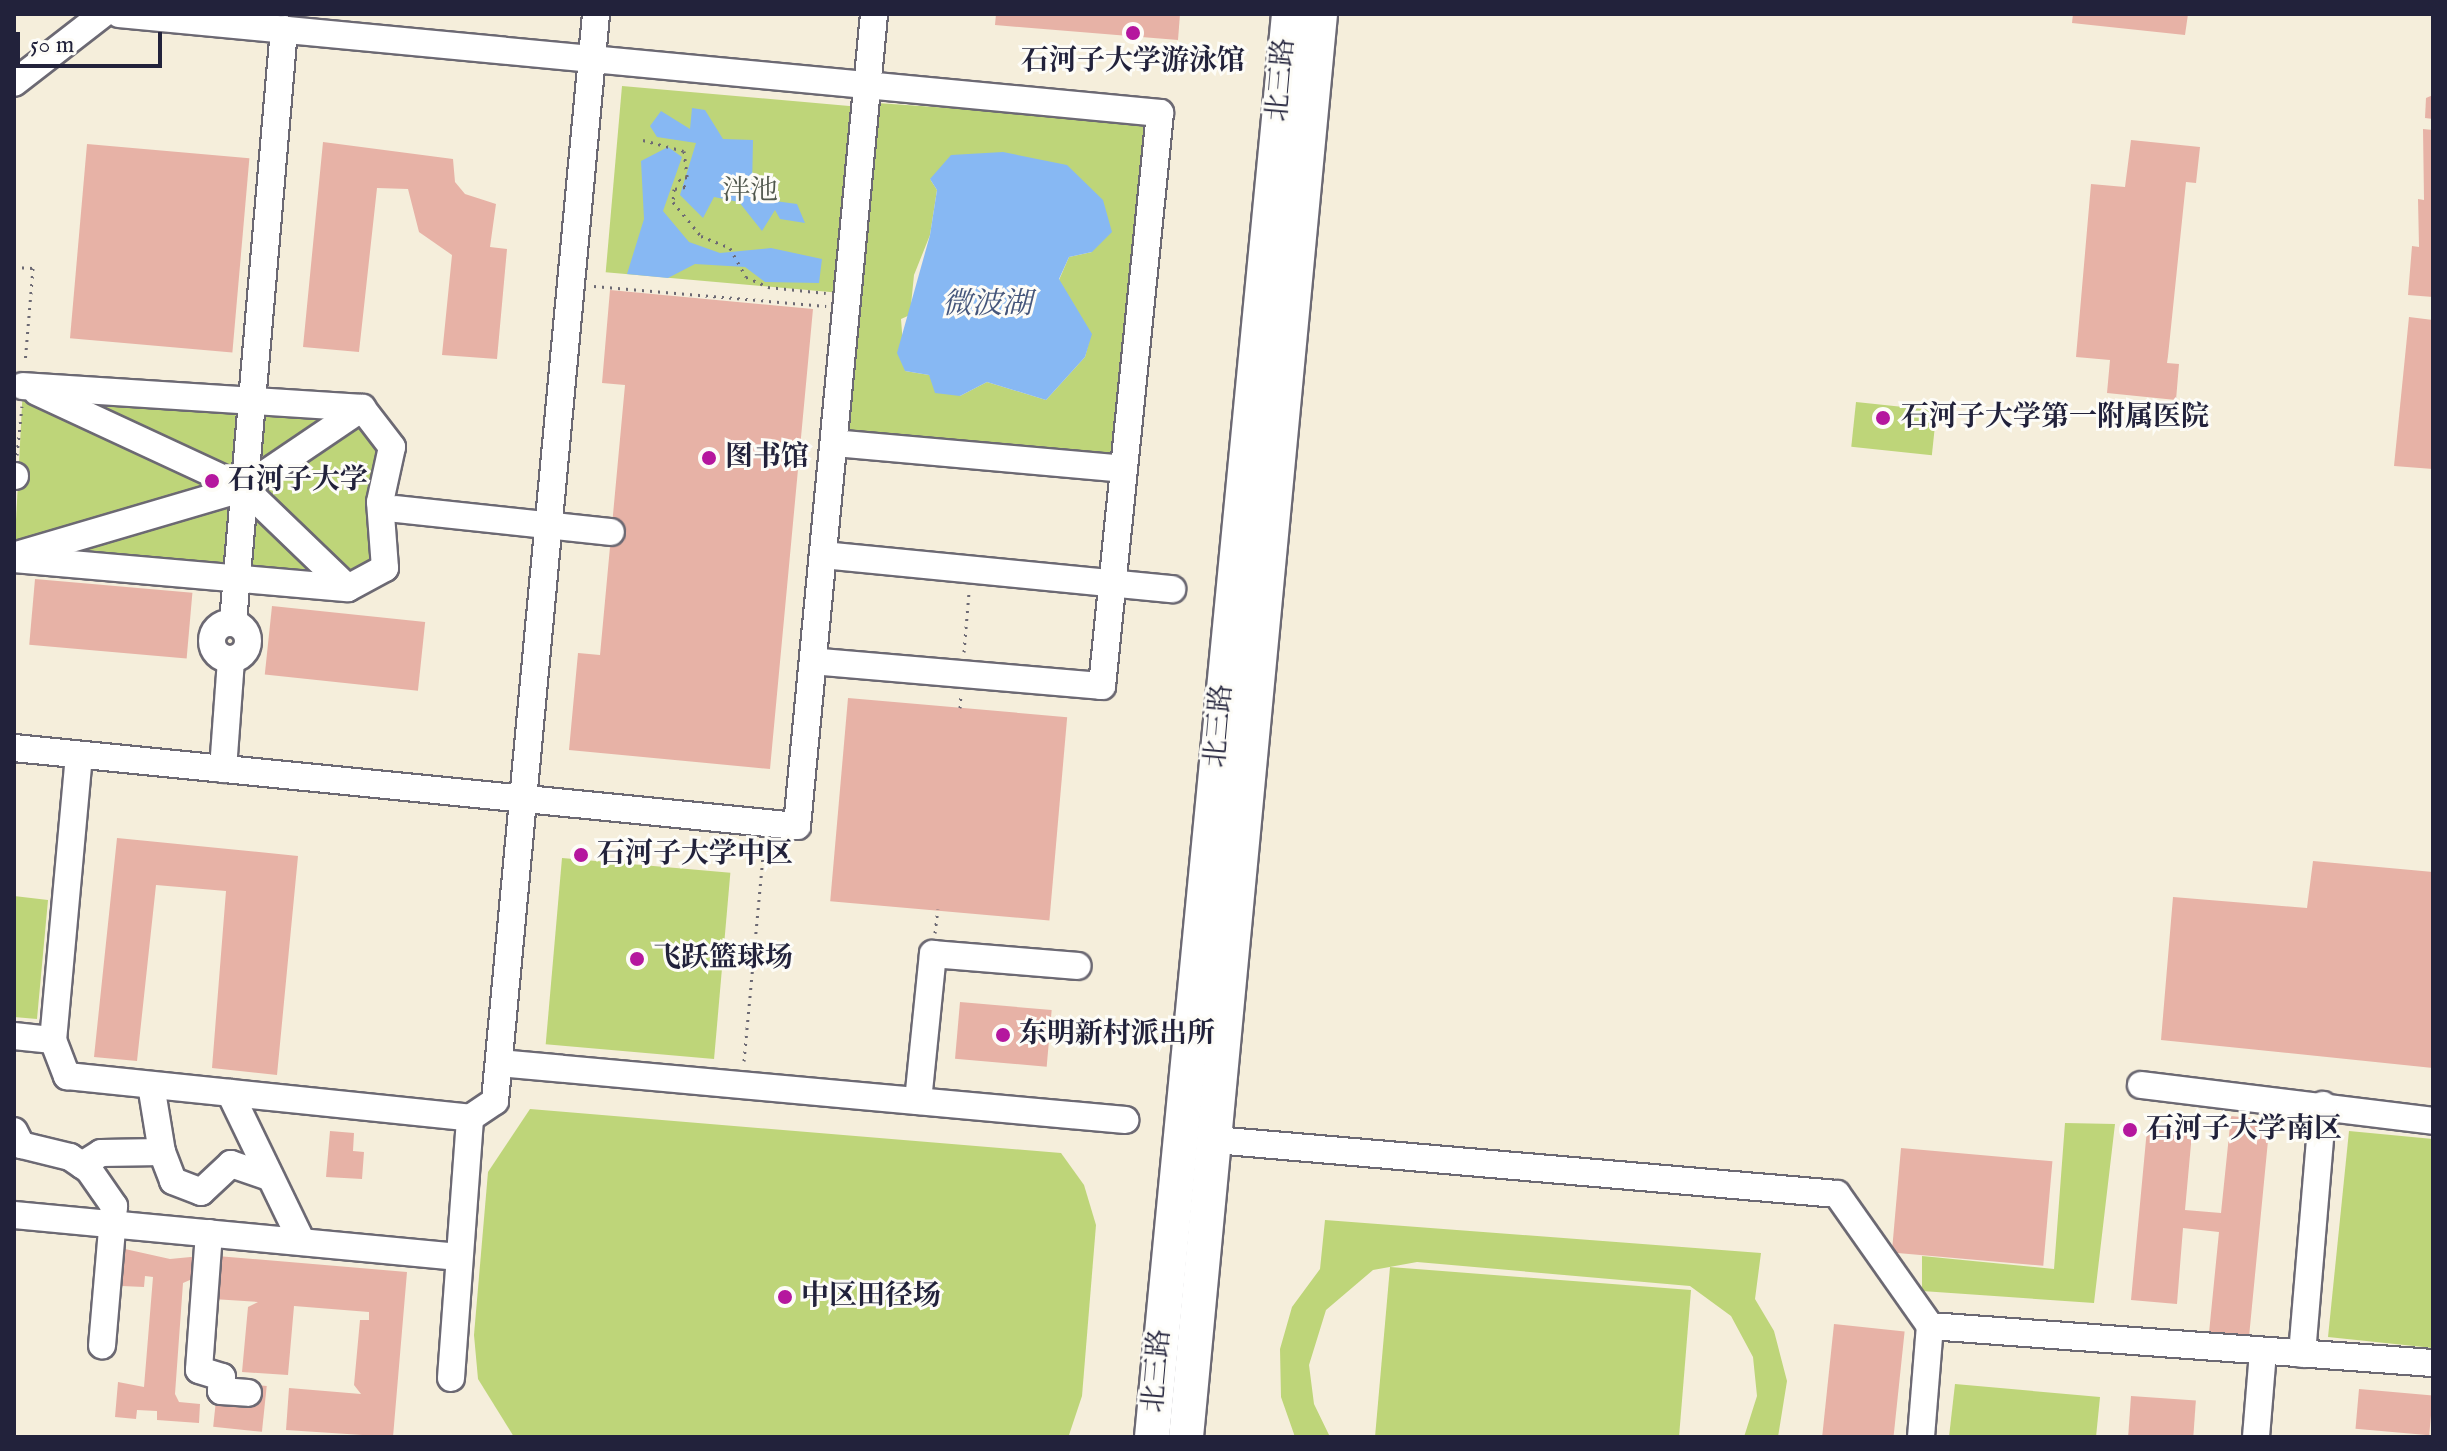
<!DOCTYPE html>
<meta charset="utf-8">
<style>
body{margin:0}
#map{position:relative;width:2447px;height:1451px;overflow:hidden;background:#f5eedb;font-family:"IM FELL English","Noto Serif SC",serif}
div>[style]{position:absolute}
.green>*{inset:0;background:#bed579;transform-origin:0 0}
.water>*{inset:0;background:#87b8f3}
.building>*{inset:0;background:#e7b2a6;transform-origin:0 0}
.path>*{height:3px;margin-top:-1.5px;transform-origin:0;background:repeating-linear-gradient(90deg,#6c6973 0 2px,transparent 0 8px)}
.roads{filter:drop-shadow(2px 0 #6c6973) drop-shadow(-2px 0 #6c6973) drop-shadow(0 2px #6c6973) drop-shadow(0 -2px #6c6973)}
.minor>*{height:26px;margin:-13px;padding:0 13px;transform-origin:13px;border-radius:13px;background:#fff}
.minor>.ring{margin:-13px;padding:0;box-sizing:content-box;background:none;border:26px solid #fff;border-radius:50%}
.major>*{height:34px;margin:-17px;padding:0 17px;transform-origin:17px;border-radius:17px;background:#fff}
.dots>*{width:22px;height:22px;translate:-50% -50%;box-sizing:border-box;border:4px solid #fdfcf7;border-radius:50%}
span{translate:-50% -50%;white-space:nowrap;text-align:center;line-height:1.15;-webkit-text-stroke:6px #fdfcf7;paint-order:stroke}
.poi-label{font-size:28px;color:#22223b;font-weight:700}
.left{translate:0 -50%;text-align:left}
.street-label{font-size:28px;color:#22223b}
.park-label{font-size:28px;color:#51584e}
.water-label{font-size:30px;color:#45567b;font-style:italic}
.frame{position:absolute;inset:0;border:16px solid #22223b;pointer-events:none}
.scale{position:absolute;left:16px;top:32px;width:146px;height:36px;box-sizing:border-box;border:4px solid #22223b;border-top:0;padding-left:10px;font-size:24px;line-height:28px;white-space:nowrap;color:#22223b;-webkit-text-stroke:6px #fdfcf7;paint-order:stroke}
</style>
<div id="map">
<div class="green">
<i style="left:622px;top:86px;width:231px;height:187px;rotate:5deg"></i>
<i style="clip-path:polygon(evenodd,877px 103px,1150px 122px,1113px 455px,848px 430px,877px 103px,930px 179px,1092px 252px,1069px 257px,1059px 280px,1091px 334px,1085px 357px,1046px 400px,987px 382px,960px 396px,929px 375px,905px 371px,901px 319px,910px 315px,914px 275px,930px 235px,937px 190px,930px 179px)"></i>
<i style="clip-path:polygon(23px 386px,362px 408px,384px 451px,385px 568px,348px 588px,14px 559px)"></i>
<i style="left:1856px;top:402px;width:81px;height:45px;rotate:6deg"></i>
<i style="left:562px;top:858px;width:169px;height:187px;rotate:5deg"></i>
<i style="clip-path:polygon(14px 896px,48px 900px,37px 1019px,14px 1017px)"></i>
<i style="clip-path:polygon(530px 1109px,1061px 1153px,1084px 1185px,1096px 1225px,1082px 1396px,1069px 1435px,514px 1437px,478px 1379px,474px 1335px,488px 1172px)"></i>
<i style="clip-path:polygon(2065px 1123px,2115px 1124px,2094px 1303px,1922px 1291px,1922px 1256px,2054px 1269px)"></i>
<i style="clip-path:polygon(2349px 1131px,2433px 1139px,2433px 1348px,2328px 1337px)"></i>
<i style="clip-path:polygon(1325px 1220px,1761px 1253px,1755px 1299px,1774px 1331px,1787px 1381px,1778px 1437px,1744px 1437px,1757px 1396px,1753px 1357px,1731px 1316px,1690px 1286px,1417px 1262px,1373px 1270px,1326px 1310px,1309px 1365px,1314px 1404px,1330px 1437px,1295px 1437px,1281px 1397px,1280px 1349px,1292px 1307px,1320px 1269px)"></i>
<i style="clip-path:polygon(1390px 1267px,1691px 1290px,1679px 1437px,1375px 1437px)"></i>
<i style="clip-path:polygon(1955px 1384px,2100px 1397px,2096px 1437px,1949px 1437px)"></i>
</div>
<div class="water">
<i style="clip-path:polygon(692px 108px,705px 110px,723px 139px,753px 140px,752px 189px,761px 199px,797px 204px,805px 223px,780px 219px,775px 210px,762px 231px,739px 202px,714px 197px,703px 218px,680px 195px,696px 143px,657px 137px,650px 126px,661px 111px,690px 129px)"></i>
<i style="clip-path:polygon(668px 147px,682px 157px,663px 211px,689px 242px,720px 253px,771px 248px,822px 259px,819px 283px,765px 282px,745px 267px,695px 264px,668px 278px,627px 274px,644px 219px,641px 161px)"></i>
<i style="clip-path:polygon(1003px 152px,1067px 165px,1103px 200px,1112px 232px,1092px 252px,1069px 257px,1059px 279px,1092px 334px,1085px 357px,1046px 400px,987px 382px,960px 396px,935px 393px,929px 375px,905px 371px,897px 353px,930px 235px,937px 190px,930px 179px,951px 155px)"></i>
</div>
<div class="building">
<i style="clip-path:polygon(996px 14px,1180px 14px,1178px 40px,995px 25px)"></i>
<i style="clip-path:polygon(2073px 14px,2188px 14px,2185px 35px,2072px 23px)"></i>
<i style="clip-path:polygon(2433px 95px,2433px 119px,2425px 118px,2426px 98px)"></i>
<i style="clip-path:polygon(2423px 129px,2433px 130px,2433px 297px,2408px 295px,2412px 246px,2419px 247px,2418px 199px,2424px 200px)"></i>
<i style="clip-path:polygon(2131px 140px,2200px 147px,2196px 183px,2186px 182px,2168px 356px,2167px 363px,2179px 364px,2176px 400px,2107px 393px,2110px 360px,2076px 357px,2091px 184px,2125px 187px)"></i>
<i style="clip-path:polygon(323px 142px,453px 159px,455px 182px,465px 194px,496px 204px,490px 247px,507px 249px,497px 359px,442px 355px,452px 255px,419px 232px,408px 189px,377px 188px,359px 352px,303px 347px)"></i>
<i style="left:87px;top:144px;width:163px;height:195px;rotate:5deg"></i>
<i style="clip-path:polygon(610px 290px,813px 309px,770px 769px,569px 750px,578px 653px,600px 655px,625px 385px,602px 383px)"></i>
<i style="clip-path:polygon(2409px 317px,2433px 320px,2433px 469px,2394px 466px)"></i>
<i style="left:35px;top:579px;width:158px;height:66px;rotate:5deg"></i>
<i style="left:272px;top:606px;width:154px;height:69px;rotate:6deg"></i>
<i style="left:848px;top:698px;width:220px;height:204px;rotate:5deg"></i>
<i style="clip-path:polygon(117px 838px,298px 856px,277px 1075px,212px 1068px,226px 891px,156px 885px,137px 1061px,94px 1057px)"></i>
<i style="clip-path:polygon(2313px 861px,2433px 872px,2433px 1068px,2161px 1040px,2173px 897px,2307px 908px)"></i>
<i style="left:960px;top:1002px;width:92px;height:57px;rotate:5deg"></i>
<i style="clip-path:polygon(2231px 1116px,2270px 1120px,2249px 1337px,2209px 1333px,2219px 1232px,2183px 1228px,2177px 1304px,2131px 1300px,2147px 1129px,2192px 1133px,2185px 1210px,2221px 1213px)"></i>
<i style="clip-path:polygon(330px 1131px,354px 1133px,353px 1151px,364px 1152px,362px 1179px,326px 1177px)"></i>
<i style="left:1901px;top:1148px;width:152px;height:105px;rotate:5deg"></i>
<i style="clip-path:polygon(125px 1249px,170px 1259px,201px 1256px,199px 1276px,183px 1283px,175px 1394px,179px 1402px,200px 1404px,199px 1423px,157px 1420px,157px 1411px,137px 1410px,136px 1419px,115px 1417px,118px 1382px,144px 1387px,153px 1277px,145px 1276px,144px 1287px,122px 1286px)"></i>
<i style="clip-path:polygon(217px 1256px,407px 1272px,393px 1437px,286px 1430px,289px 1388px,361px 1394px,354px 1385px,360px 1320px,369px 1320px,369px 1312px,294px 1306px,288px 1375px,242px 1372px,248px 1307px,258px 1302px,213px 1299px)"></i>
<i style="left:1834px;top:1324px;width:71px;height:114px;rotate:6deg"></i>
<i style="left:218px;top:1381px;width:49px;height:46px;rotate:6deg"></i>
<i style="left:2359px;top:1389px;width:74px;height:40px;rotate:5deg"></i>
<i style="left:2131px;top:1396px;width:65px;height:41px;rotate:4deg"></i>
</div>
<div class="path">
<i style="left:643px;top:140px;width:42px;rotate:15deg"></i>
<i style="left:684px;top:151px;width:26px;rotate:83deg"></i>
<i style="left:687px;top:177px;width:8px;rotate:166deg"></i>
<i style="left:679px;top:179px;width:10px;rotate:53deg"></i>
<i style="left:685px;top:187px;width:11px;rotate:170deg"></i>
<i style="left:674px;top:189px;width:13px;rotate:94deg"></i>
<i style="left:673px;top:202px;width:44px;rotate:50.5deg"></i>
<i style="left:701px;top:236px;width:31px;rotate:22deg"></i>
<i style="left:730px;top:248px;width:33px;rotate:61deg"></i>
<i style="left:746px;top:277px;width:24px;rotate:24deg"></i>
<i style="left:768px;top:287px;width:58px;rotate:5.9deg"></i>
<i style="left:14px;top:267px;width:19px;rotate:3deg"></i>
<i style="left:33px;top:268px;width:95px;rotate:94.8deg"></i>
<i style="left:594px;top:286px;width:233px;rotate:4.9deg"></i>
<i style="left:17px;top:455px;width:49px;rotate:-84.2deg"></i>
<i style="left:964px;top:652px;width:60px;rotate:-85.2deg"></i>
<i style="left:960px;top:708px;width:13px;rotate:-86deg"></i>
<i style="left:935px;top:933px;width:24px;rotate:-83deg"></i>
<i style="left:744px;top:1061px;width:216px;rotate:-84.7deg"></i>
</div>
<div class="roads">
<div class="minor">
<i style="left:119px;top:14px;width:1046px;rotate:5.43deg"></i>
<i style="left:1160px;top:113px;width:576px;rotate:95.78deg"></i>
<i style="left:1102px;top:686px;width:290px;rotate:-175.1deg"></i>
<i style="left:14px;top:83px;width:113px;rotate:-37.8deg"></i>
<i style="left:37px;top:392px;width:228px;rotate:24.9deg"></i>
<i style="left:244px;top:488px;width:144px;rotate:43.9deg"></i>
<i style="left:834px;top:443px;width:291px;rotate:5.1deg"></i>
<i style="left:14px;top:476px;width:1px"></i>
<i style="left:396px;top:509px;width:216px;rotate:6.1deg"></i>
<i style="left:20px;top:554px;width:234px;rotate:-16.4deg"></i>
<i style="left:244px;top:488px;width:143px;rotate:-34.1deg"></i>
<i style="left:823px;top:555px;width:351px;rotate:5.6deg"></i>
<i style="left:14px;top:559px;width:335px;rotate:5deg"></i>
<i style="left:348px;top:588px;width:42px;rotate:-28.4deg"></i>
<i style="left:385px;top:568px;width:66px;rotate:-94.3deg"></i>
<i style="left:380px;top:502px;width:56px;rotate:-77.7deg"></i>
<i style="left:392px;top:447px;width:49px;rotate:-127.6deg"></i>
<i style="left:362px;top:408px;width:340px;rotate:-176.3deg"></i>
<i style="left:233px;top:622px;width:595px;rotate:-85.08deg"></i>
<i class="ring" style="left:212px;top:623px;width:10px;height:10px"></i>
<i style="left:14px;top:748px;width:787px;rotate:5.69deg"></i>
<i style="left:797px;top:826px;width:816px;rotate:-84.58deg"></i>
<i style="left:79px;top:755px;width:286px;rotate:95.2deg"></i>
<i style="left:53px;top:1040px;width:39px;rotate:69deg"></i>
<i style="left:67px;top:1076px;width:405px;rotate:5.9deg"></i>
<i style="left:223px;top:769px;width:110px;rotate:-85.8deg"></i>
<i style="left:14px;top:1036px;width:39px;rotate:6deg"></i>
<i style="left:499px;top:1063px;width:629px;rotate:5.2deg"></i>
<i style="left:151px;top:1085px;width:68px;rotate:80.7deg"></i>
<i style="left:2141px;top:1085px;width:294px;rotate:7deg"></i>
<i style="left:230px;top:1093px;width:165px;rotate:64.2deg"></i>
<i style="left:918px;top:1101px;width:148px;rotate:-84.2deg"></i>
<i style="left:933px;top:954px;width:145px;rotate:4.7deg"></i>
<i style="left:14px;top:1131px;width:16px;rotate:63deg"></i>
<i style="left:21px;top:1145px;width:50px;rotate:13.8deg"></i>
<i style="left:70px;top:1157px;width:23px;rotate:34deg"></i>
<i style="left:89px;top:1170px;width:44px;rotate:55.2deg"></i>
<i style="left:114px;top:1206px;width:140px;rotate:94.9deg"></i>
<i style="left:1215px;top:1140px;width:624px;rotate:4.96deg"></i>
<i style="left:1837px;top:1194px;width:161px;rotate:54.8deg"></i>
<i style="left:1930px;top:1326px;width:504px;rotate:4.21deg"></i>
<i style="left:82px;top:1165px;width:22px;rotate:-32deg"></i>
<i style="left:101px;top:1153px;width:61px;rotate:-0.9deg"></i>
<i style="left:162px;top:1152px;width:31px;rotate:69deg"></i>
<i style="left:173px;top:1181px;width:30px;rotate:21deg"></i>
<i style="left:201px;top:1192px;width:41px;rotate:-43deg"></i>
<i style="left:231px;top:1164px;width:40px;rotate:18.9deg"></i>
<i style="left:14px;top:1215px;width:447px;rotate:5.4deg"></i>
<i style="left:209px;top:1233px;width:137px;rotate:94.2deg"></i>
<i style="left:199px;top:1370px;width:24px;rotate:17deg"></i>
<i style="left:222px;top:1377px;width:14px;rotate:94deg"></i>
<i style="left:221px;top:1391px;width:27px;rotate:4deg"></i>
<i style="left:2302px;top:1354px;width:250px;rotate:-85.2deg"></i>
<i style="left:451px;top:1378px;width:261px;rotate:-85.8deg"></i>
<i style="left:470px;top:1118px;width:30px;rotate:-34deg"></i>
<i style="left:495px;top:1101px;width:1092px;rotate:-84.69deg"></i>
<i style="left:1921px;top:1437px;width:111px;rotate:-85.4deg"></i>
<i style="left:2256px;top:1437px;width:86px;rotate:-85.3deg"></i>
</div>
<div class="major">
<i style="left:1152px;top:1437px;width:1430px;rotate:-84.5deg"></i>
<i style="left:1186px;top:1437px;width:1429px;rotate:-84.62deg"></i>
</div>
</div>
<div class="dots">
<i style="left:1133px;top:33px;background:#b5179e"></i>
<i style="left:1883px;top:418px;background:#b5179e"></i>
<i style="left:709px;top:458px;background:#b5179e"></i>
<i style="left:212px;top:481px;background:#b5179e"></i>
<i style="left:581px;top:855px;background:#b5179e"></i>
<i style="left:637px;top:959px;background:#b5179e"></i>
<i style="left:1003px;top:1035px;background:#b5179e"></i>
<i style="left:2130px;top:1130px;background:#b5179e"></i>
<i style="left:785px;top:1297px;background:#b5179e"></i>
</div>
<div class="poi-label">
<span style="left:1133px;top:62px">石河子大学游泳馆</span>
<span class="left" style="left:1901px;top:418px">石河子大学第一附属医院</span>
<span class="left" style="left:725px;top:458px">图书馆</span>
<span class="left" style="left:228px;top:481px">石河子大学</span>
<span class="left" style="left:597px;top:855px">石河子大学中区</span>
<span class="left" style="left:653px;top:959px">飞跃篮球场</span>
<span class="left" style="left:1019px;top:1035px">东明新村派出所</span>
<span class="left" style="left:2146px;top:1130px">石河子大学南区</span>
<span class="left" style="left:801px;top:1297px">中区田径场</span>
</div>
<div class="street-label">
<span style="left:1282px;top:80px;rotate:-85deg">北三路</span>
<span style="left:1220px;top:726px;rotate:-85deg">北三路</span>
<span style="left:1158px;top:1371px;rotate:-85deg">北三路</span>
</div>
<div class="park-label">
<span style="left:750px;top:192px">泮池</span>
</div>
<div class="water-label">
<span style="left:987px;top:305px">微波湖</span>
</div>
<div class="frame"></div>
<div class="scale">50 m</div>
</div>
